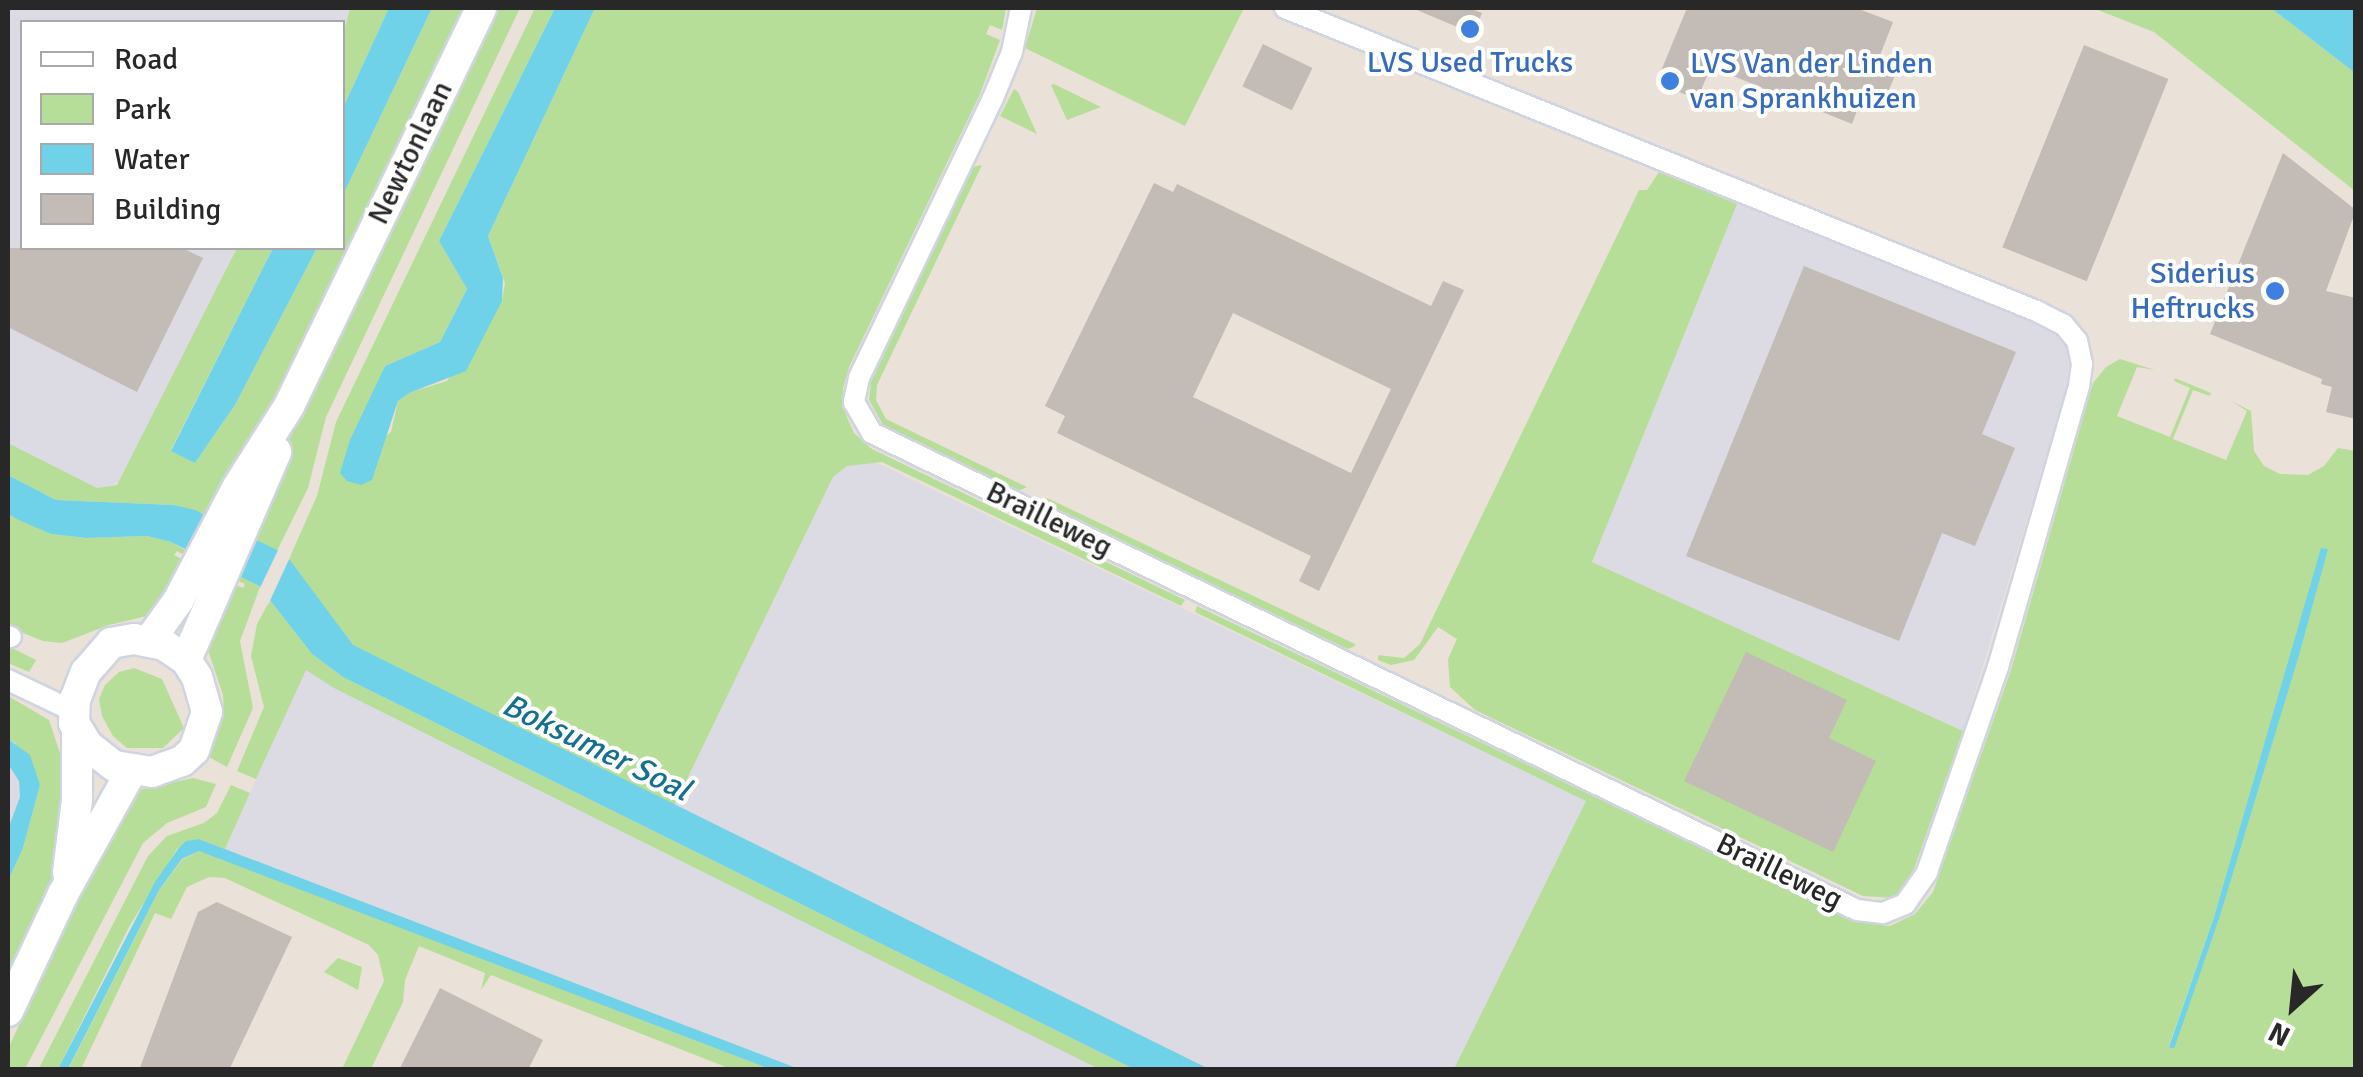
<!DOCTYPE html>
<style>
body{margin:0}
#map{position:relative;width:2363px;height:1077px;overflow:hidden;background:#eae1d9;font-family:Signika,sans-serif}
div>[style]{position:absolute}
.industrial>*{inset:0;background:#dcdae2}
.green>*{inset:0;background:#b6de98}
.water>*{inset:0;background:#70d2e8}
.pier>*{inset:0;background:#eae1d9}
.building>*{inset:0;background:#c2bbb6;transform-origin:0 0}
.roads{filter:drop-shadow(2px 0 #cfd4e0) drop-shadow(-2px 0 #cfd4e0) drop-shadow(0 2px #cfd4e0) drop-shadow(0 -2px #cfd4e0)}
.street>*{height:20px;margin:-10px;padding:0 10px;transform-origin:10px;border-radius:10px;background:#fff}
.secondary>*{height:30px;margin:-15px;padding:0 15px;transform-origin:15px;border-radius:15px;background:#fff}
.dots>*{width:28px;height:28px;translate:-50% -50%;box-sizing:border-box;border:5px solid #fff;border-radius:50%}
span{translate:-50% -50%;white-space:nowrap;text-align:center;line-height:1.15;-webkit-text-stroke:8px #fff;paint-order:stroke}
.shop-label{font-size:30px;color:#366cbe}
.left{translate:0 -50%;text-align:left}
.right{translate:-100% -50%;text-align:right}
.street-label{font-size:30px;color:#282828}
.water-label{font-size:32px;color:#137090;font-style:italic}
.frame{position:absolute;inset:0;border:10px solid #282828;pointer-events:none}
.legend{position:absolute;left:20px;top:20px;width:325px;height:230px;box-sizing:border-box;background:#fff;border:2px solid #a9a9a9;margin:0;padding:12px 18px;list-style:none;font-size:30px;color:#282828}
.legend li{display:flex;align-items:center;gap:20px;height:50px}
.legend b{width:50px;border:2px solid #a9a9a9}
.north{position:absolute;left:2243px;top:957px;width:100px;height:100px;-webkit-text-stroke:8px #fff;paint-order:stroke;rotate:207deg;font-size:28px;font-weight:700;line-height:40px;text-align:center;color:#282828}
.north::after{content:'';display:block;margin:auto;width:35px;height:45px;background:#282828;clip-path:polygon(50% 0,100% 100%,50% 72%,0 100%)}
</style>
<div id="map">
<div class="industrial">
<i style="clip-path:polygon(8px 8px,350px 8px,343px 36px,342px 22px,22px 22px,22px 248px,237px 248px,123px 479px,108px 488px,97px 488px,8px 443px)"></i>
<i style="clip-path:polygon(1737px 204px,2033px 322px,2057px 333px,2069px 345px,2068px 383px,1963px 731px,1592px 562px)"></i>
<i style="clip-path:polygon(873px 461px,1587px 801px,1454px 1070px,1209px 1069px,674px 806px,833px 477px,847px 466px)"></i>
<i style="clip-path:polygon(312px 654px,343px 677px,1134px 1069px,799px 1069px,225px 849px)"></i>
<i style="clip-path:polygon(8px 764px,19px 781px,20px 798px,8px 829px)"></i>
</div>
<div class="green">
<i style="clip-path:polygon(350px 8px,389px 8px,343px 108px,343px 36px)"></i>
<i style="clip-path:polygon(432px 8px,467px 8px,275px 406px,217px 505px,211px 502px,205px 514px,174px 505px,56px 500px,8px 475px,8px 443px,97px 488px,117px 485px,237px 248px,273px 248px,171px 450px,195px 463px,235px 405px,317px 248px,342px 248px,343px 195px)"></i>
<i style="clip-path:polygon(497px 8px,520px 8px,326px 417px,308px 488px,277px 551px,255px 539px,261px 527px,256px 523px,294px 427px)"></i>
<i style="clip-path:polygon(535px 8px,555px 8px,439px 241px,467px 289px,440px 342px,385px 366px,340px 473px,391px 432px,398px 401px,408px 393px,447px 381px,502px 301px,505px 283px,488px 236px,595px 8px,1006px 8px,1002px 30px,990px 25px,986px 34px,1000px 40px,980px 94px,849px 367px,843px 388px,846px 415px,854px 433px,872px 449px,1185px 600px,1181px 606px,882px 462px,847px 466px,833px 477px,674px 806px,352px 645px,289px 559px,317px 496px,336px 422px)"></i>
<i style="clip-path:polygon(1037px 8px,1244px 8px,1185px 126px,1025px 48px)"></i>
<i style="clip-path:polygon(2093px 8px,2271px 8px,2355px 73px,2355px 191px,2154px 32px)"></i>
<i style="clip-path:polygon(1054px 84px,1101px 107px,1067px 120px,1051px 85px)"></i>
<i style="clip-path:polygon(1014px 89px,1018px 92px,1037px 134px,1000px 116px)"></i>
<i style="clip-path:polygon(982px 165px,877px 385px,876px 400px,886px 419px,1027px 487px,1018px 491px,883px 425px,869px 400px,871px 382px,973px 167px)"></i>
<i style="clip-path:polygon(1659px 172px,1737px 204px,1592px 562px,1963px 731px,1915px 866px,1907px 886px,1893px 898px,1863px 896px,1475px 710px,1450px 687px,1448px 659px,1457px 639px,1438px 627px,1414px 660px,1391px 665px,1378px 660px,1378px 655px,1404px 658px,1420px 644px,1639px 190px,1647px 190px)"></i>
<i style="clip-path:polygon(evenodd,2120px 359px,2155px 370px,2137px 367px,2117px 416px,2170px 437px,2190px 388px,2174px 381px,2175px 378px,2211px 393px,2210px 396px,2193px 390px,2173px 439px,2226px 460px,2247px 411px,2231px 401px,2251px 411px,2254px 451px,2264px 466px,2280px 474px,2308px 475px,2324px 466px,2338px 448px,2355px 451px,2355px 1069px,1454px 1069px,1586px 801px,1195px 612px,1197px 606px,1855px 922px,1890px 926px,1915px 914px,1933px 892px,2011px 670px,2093px 383px,2106px 367px,2120px 359px,2292px 653px,2219px 919px,2173px 1049px,2169px 1046px,2214px 917px,2292px 653px)"></i>
<i style="clip-path:polygon(1047px 498px,1355px 644px,1355px 646px,1348px 649px,1048px 507px)"></i>
<i style="clip-path:polygon(8px 514px,51px 534px,86px 538px,147px 536px,171px 542px,187px 551px,185px 555px,177px 551px,174px 555px,188px 562px,155px 614px,109px 625px,62px 643px,43px 641px,8px 627px)"></i>
<i style="clip-path:polygon(238px 575px,260px 587px,240px 641px,253px 708px,227px 767px,207px 756px,224px 714px,223px 695px,207px 647px,229px 582px,243px 588px,245px 584px,236px 580px)"></i>
<i style="clip-path:polygon(270px 600px,312px 654px,343px 677px,1134px 1069px,1099px 1069px,334px 688px,306px 670px,256px 779px,237px 771px,264px 707px,251px 656px,257px 624px)"></i>
<i style="clip-path:polygon(8px 646px,36px 660px,29px 672px,8px 663px)"></i>
<i style="clip-path:polygon(134px 668px,162px 679px,184px 728px,163px 748px,127px 748px,113px 736px,102px 716px,99px 699px,105px 685px,119px 672px)"></i>
<i style="clip-path:polygon(8px 696px,49px 720px,68px 777px,61px 866px,8px 978px,8px 881px,23px 848px,40px 785px,15px 743px,8px 739px)"></i>
<i style="clip-path:polygon(193px 778px,216px 784px,206px 807px,167px 823px,143px 843px,25px 1069px,8px 1070px,8px 1049px,82px 890px,138px 790px)"></i>
<i style="clip-path:polygon(231px 785px,250px 793px,225px 849px,199px 839px,177px 849px,129px 927px,58px 1069px,38px 1070px,148px 856px,167px 836px,204px 823px,217px 813px)"></i>
<i style="clip-path:polygon(199px 851px,216px 856px,770px 1069px,731px 1069px,491px 975px,481px 990px,485px 973px,419px 946px,405px 980px,403px 1002px,371px 1069px,342px 1069px,384px 981px,378px 955px,369px 945px,225px 878px,209px 877px,187px 887px,171px 919px,155px 913px,81px 1069px,68px 1070px,159px 890px,182px 860px)"></i>
<i style="clip-path:polygon(338px 958px,362px 967px,358px 990px,324px 972px)"></i>
</div>
<div class="water">
<i style="clip-path:polygon(389px 8px,432px 8px,343px 195px,343px 108px)"></i>
<i style="clip-path:polygon(555px 8px,595px 8px,488px 236px,503px 278px,502px 301px,466px 371px,409px 393px,398px 401px,372px 480px,361px 485px,347px 481px,340px 473px,350px 440px,385px 366px,440px 342px,467px 289px,439px 241px)"></i>
<i style="clip-path:polygon(2271px 8px,2355px 8px,2355px 73px)"></i>
<i style="clip-path:polygon(273px 248px,317px 248px,235px 405px,195px 463px,171px 451px)"></i>
<i style="clip-path:polygon(8px 475px,56px 500px,174px 505px,195px 510px,277px 550px,290px 560px,353px 645px,1209px 1069px,1134px 1069px,343px 677px,312px 654px,259px 586px,171px 542px,147px 536px,86px 538px,51px 534px,19px 520px,8px 514px)"></i>
<i style="clip-path:polygon(2321px 548px,2328px 549px,2299px 655px,2219px 919px,2174px 1049px,2169px 1047px,2214px 917px)"></i>
<i style="clip-path:polygon(8px 739px,30px 755px,40px 785px,23px 848px,8px 881px,8px 829px,20px 797px,19px 781px,8px 764px)"></i>
<i style="clip-path:polygon(199px 839px,225px 849px,799px 1069px,770px 1069px,199px 851px,182px 859px,159px 890px,68px 1069px,58px 1069px,155px 882px,178px 849px,186px 841px)"></i>
</div>
<div class="pier">
<i style="clip-path:polygon(280px 546px,291px 555px,268px 605px,258px 592px)"></i>
</div>
<div class="building">
<i style="clip-path:polygon(1412px 8px,1469px 8px,1482px 13px,1474px 34px)"></i>
<i style="clip-path:polygon(1687px 8px,1856px 8px,1893px 22px,1877px 63px,1897px 71px,1885px 99px,1865px 90px,1852px 124px,1711px 67px,1697px 99px,1656px 83px)"></i>
<i style="left:1263px;top:44px;width:55px;height:47px;rotate:26deg"></i>
<i style="left:2084px;top:45px;width:91px;height:218px;rotate:22deg"></i>
<i style="clip-path:polygon(2283px 153px,2356px 210px,2326px 291px,2356px 298px,2356px 419px,2326px 412px,2332px 387px,2321px 384px,2322px 379px,2210px 334px)"></i>
<i style="clip-path:polygon(evenodd,1154px 183px,1173px 192px,1177px 184px,1431px 306px,1443px 281px,1464px 290px,1319px 591px,1299px 581px,1311px 556px,1057px 433px,1065px 416px,1045px 406px,1154px 183px,1233px 313px,1391px 389px,1351px 473px,1193px 397px,1233px 313px)"></i>
<i style="clip-path:polygon(8px 248px,182px 248px,203px 258px,137px 392px,8px 327px)"></i>
<i style="clip-path:polygon(1804px 266px,2016px 352px,1982px 434px,2015px 448px,1975px 546px,1942px 533px,1899px 641px,1686px 556px)"></i>
<i style="clip-path:polygon(1746px 652px,1847px 700px,1829px 738px,1876px 761px,1833px 852px,1684px 781px)"></i>
<i style="clip-path:polygon(217px 902px,292px 937px,229px 1070px,139px 1070px,198px 912px)"></i>
<i style="clip-path:polygon(440px 988px,543px 1040px,528px 1070px,399px 1070px)"></i>
</div>
<div class="roads">
<div class="street">
<i style="left:1021px;top:8px;width:45px;rotate:101.6deg"></i>
<i style="left:1012px;top:52px;width:50px;rotate:112.4deg"></i>
<i style="left:993px;top:98px;width:310px;rotate:115.6deg"></i>
<i style="left:859px;top:378px;width:25px;rotate:102deg"></i>
<i style="left:854px;top:402px;width:36px;rotate:60deg"></i>
<i style="left:872px;top:433px;width:1094px;rotate:25.84deg"></i>
<i style="left:1857px;top:910px;width:26px;rotate:7deg"></i>
<i style="left:1883px;top:913px;width:24px;rotate:-22deg"></i>
<i style="left:1905px;top:904px;width:39px;rotate:-55deg"></i>
<i style="left:1927px;top:872px;width:217px;rotate:-70.9deg"></i>
<i style="left:1998px;top:667px;width:292px;rotate:-73.9deg"></i>
<i style="left:2079px;top:386px;width:22px;rotate:-82deg"></i>
<i style="left:2082px;top:364px;width:24px;rotate:-102deg"></i>
<i style="left:2077px;top:341px;width:21px;rotate:-129deg"></i>
<i style="left:2064px;top:325px;width:28px;rotate:-153deg"></i>
<i style="left:2039px;top:312px;width:813px;rotate:-158.04deg"></i>
<i style="left:8px;top:636px;width:3px;rotate:18deg"></i>
<i style="left:8px;top:680px;width:72px;rotate:25.5deg"></i>
</div>
<div class="secondary">
<i style="left:134px;top:639px;width:31px;rotate:11deg"></i>
<i style="left:164px;top:645px;width:27px;rotate:34deg"></i>
<i style="left:186px;top:660px;width:20px;rotate:57deg"></i>
<i style="left:197px;top:677px;width:36px;rotate:74deg"></i>
<i style="left:207px;top:712px;width:40px;rotate:108.9deg"></i>
<i style="left:194px;top:750px;width:16px;rotate:137deg"></i>
<i style="left:182px;top:761px;width:32px;rotate:160deg"></i>
<i style="left:152px;top:772px;width:38px;rotate:-171deg"></i>
<i style="left:114px;top:766px;width:33px;rotate:-142deg"></i>
<i style="left:88px;top:746px;width:27px;rotate:-121deg"></i>
<i style="left:74px;top:723px;width:23px;rotate:-88deg"></i>
<i style="left:75px;top:700px;width:30px;rotate:-69deg"></i>
<i style="left:86px;top:672px;width:38px;rotate:-49deg"></i>
<i style="left:111px;top:643px;width:23px;rotate:-10deg"></i>
<i style="left:149px;top:641px;width:49px;rotate:-54.1deg"></i>
<i style="left:178px;top:601px;width:127px;rotate:-62.4deg"></i>
<i style="left:237px;top:488px;width:97px;rotate:-57.6deg"></i>
<i style="left:289px;top:406px;width:442px;rotate:-64.2deg"></i>
<i style="left:186px;top:660px;width:227px;rotate:-66.6deg"></i>
<i style="left:68px;top:872px;width:73px;rotate:-82.9deg"></i>
<i style="left:77px;top:800px;width:67px;rotate:-90deg"></i>
<i style="left:8px;top:1011px;width:129px;rotate:-64.8deg"></i>
<i style="left:63px;top:894px;width:140px;rotate:-60.9deg"></i>
</div>
</div>
<div class="dots">
<i style="left:1470px;top:29px;background:#3f7fe0"></i>
<i style="left:1670px;top:81px;background:#3f7fe0"></i>
<i style="left:2275px;top:291px;background:#3f7fe0"></i>
</div>
<div class="shop-label">
<span style="left:1470px;top:63px">LVS Used Trucks</span>
<span class="left" style="left:1690px;top:81px">LVS Van der Linden<br>van Sprankhuizen</span>
<span class="right" style="left:2255px;top:291px">Siderius<br>Heftrucks</span>
</div>
<div class="street-label">
<span style="left:411px;top:153px;rotate:-64deg">Newtonlaan</span>
<span style="left:1049px;top:520px;rotate:26deg">Brailleweg</span>
<span style="left:1779px;top:872px;rotate:26deg">Brailleweg</span>
</div>
<div class="water-label">
<span style="left:596px;top:748px;rotate:26deg">Boksumer Soal</span>
</div>
<div class="frame"></div>
<ul class="legend">
<li><b style="height:12px;background:#fff"></b>Road</li>
<li><b style="height:28px;background:#b6de98"></b>Park</li>
<li><b style="height:28px;background:#70d2e8"></b>Water</li>
<li><b style="height:28px;background:#c2bbb6"></b>Building</li>
</ul>
<div class="north">N</div>
</div>
